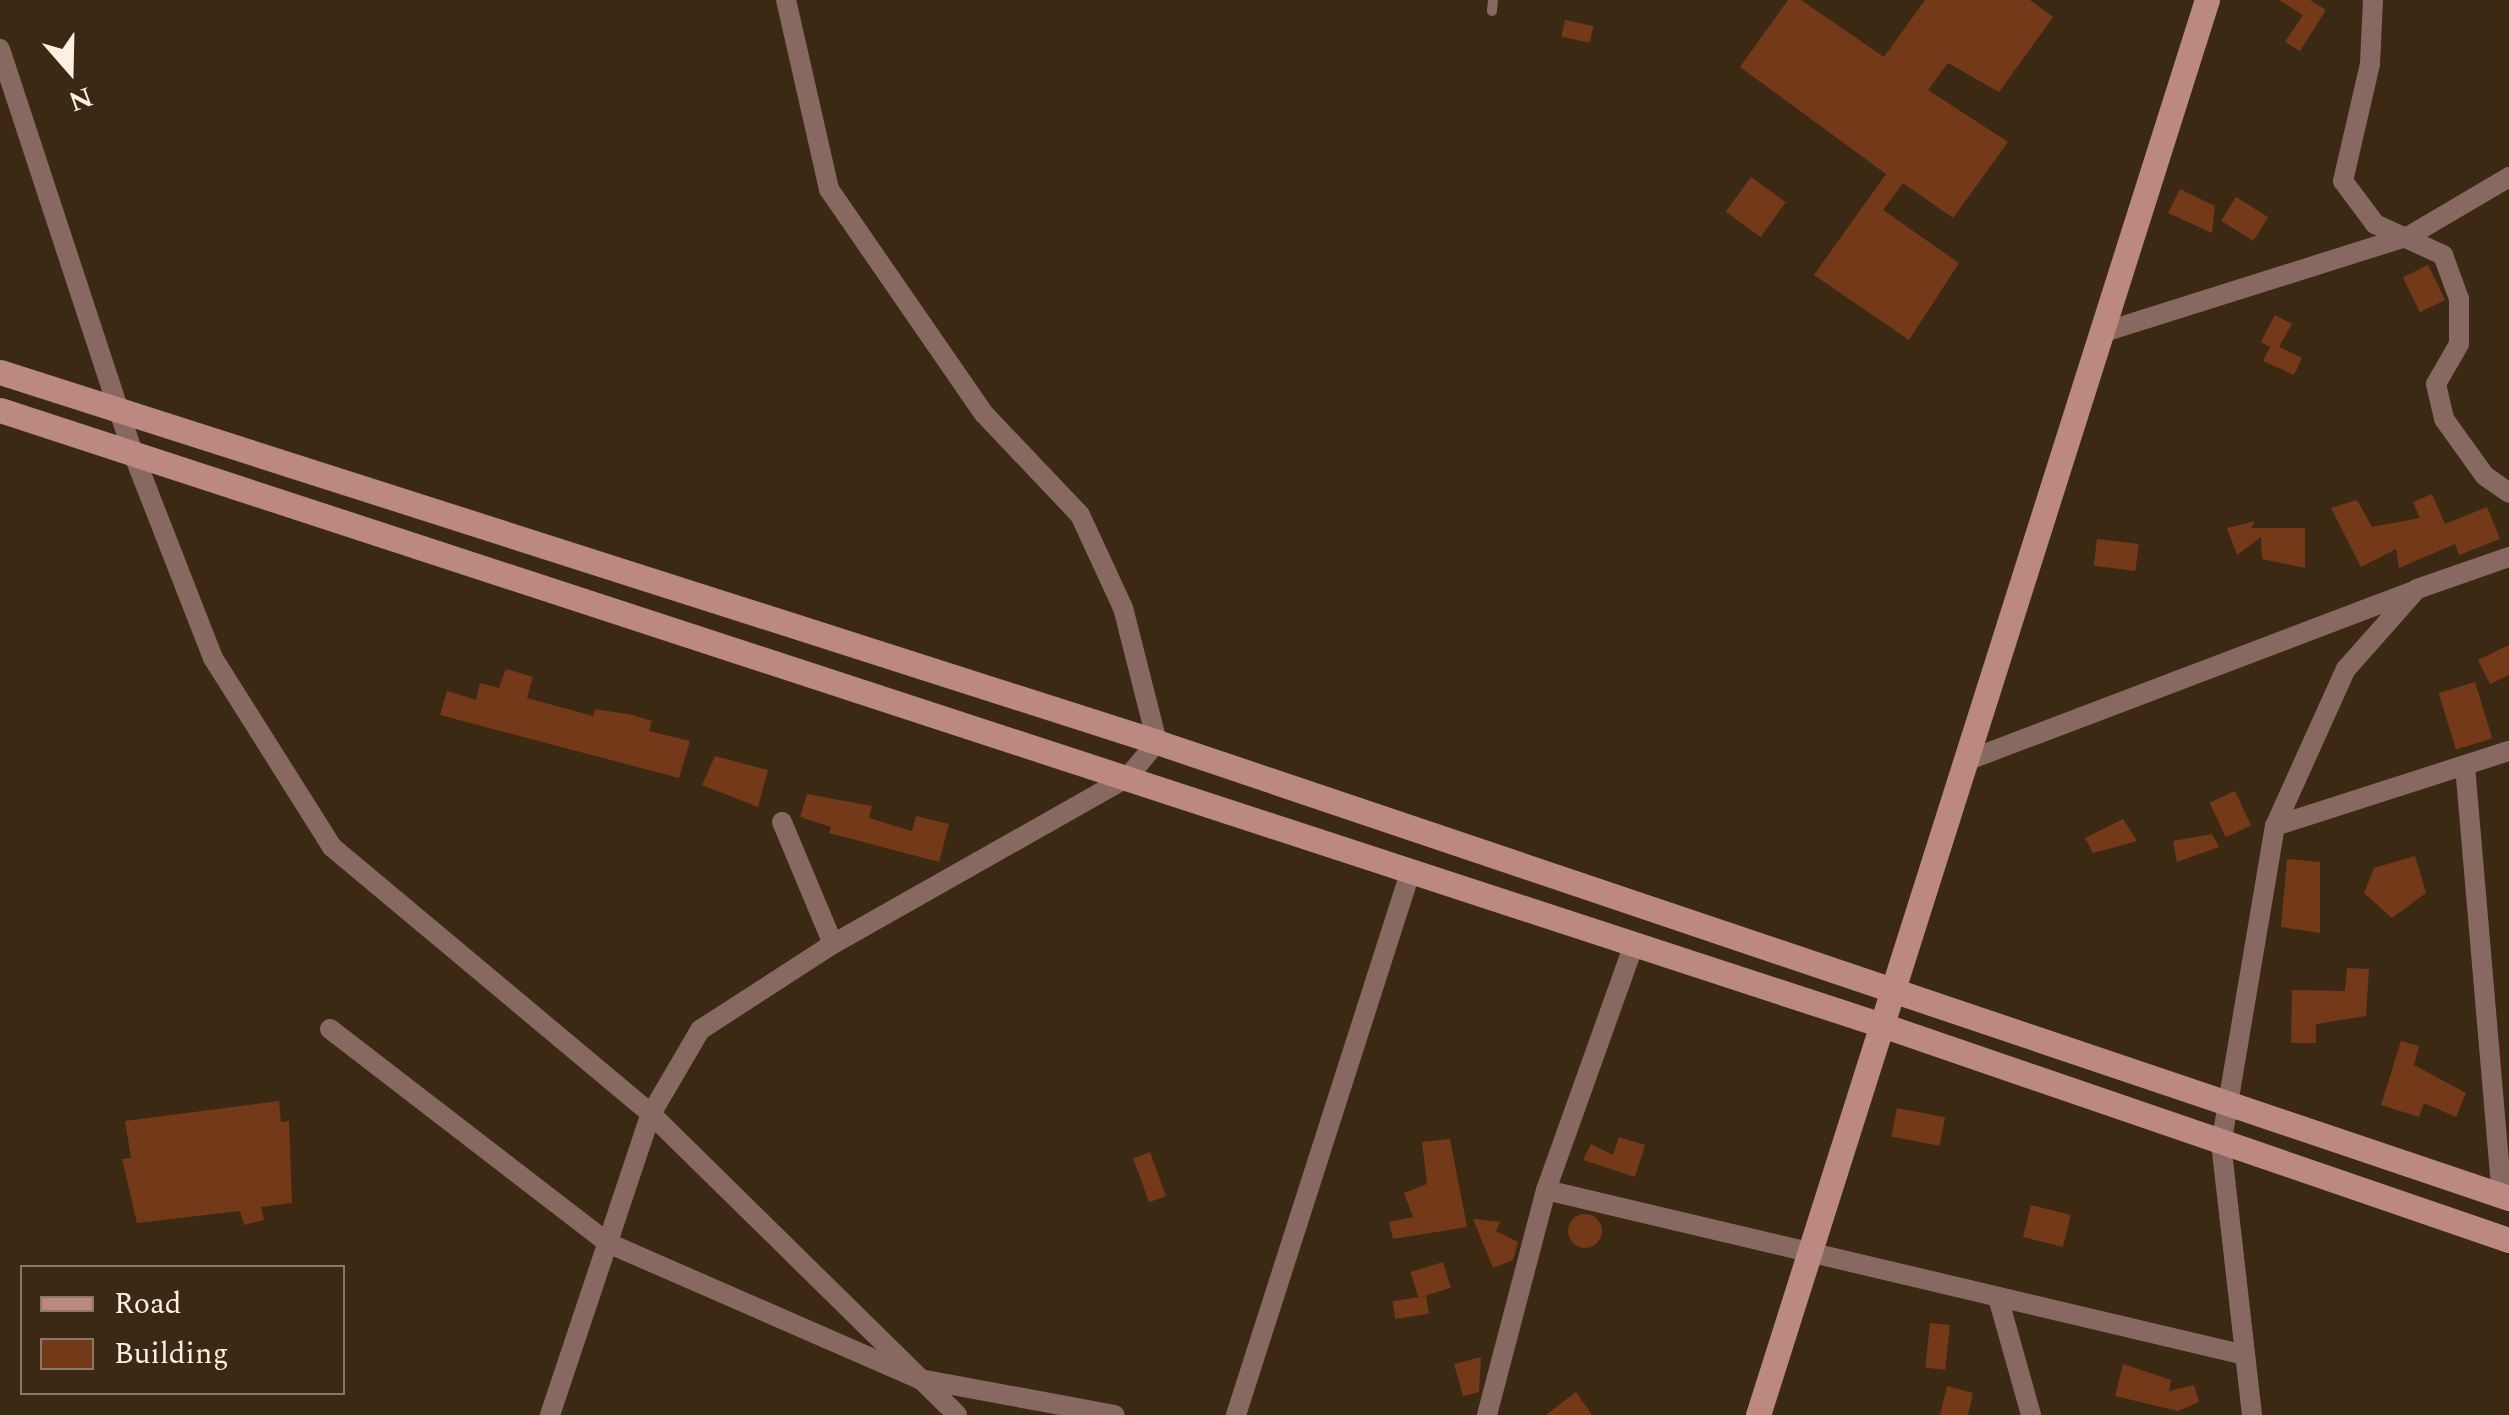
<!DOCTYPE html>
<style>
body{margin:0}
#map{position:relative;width:2509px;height:1415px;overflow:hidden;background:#3c2914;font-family:Spectral,serif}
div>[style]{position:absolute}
.building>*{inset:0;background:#743919;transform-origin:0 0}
.round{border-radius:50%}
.lane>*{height:10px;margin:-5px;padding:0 5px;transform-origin:5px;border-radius:5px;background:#886962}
.street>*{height:20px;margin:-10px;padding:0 10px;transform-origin:10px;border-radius:10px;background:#886962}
.secondary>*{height:25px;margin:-12.5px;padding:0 12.5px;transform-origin:12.5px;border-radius:12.5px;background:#bb897f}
span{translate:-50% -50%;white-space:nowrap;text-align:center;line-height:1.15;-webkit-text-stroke:10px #3c2914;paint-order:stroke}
.legend{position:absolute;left:20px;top:1265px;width:325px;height:130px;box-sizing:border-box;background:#3c2914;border:2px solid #897967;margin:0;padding:12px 18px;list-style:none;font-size:30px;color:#fdf0e3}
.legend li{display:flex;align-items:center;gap:20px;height:50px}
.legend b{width:50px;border:2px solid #897967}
.north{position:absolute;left:20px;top:20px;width:100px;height:100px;-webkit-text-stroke:8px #3c2914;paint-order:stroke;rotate:160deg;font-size:28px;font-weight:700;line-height:40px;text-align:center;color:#fdf0e3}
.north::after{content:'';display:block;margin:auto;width:35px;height:45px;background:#fdf0e3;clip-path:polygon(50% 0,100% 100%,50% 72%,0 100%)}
</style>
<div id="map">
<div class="building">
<i style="clip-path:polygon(1788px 0,1801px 0,1884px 57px,1925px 0,2030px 0,2053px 17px,1999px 92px,1948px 63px,1928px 90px,2008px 142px,1953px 218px,1903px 183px,1883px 210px,1959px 263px,1909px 340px,1814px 275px,1886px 174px,1740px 67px)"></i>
<i style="clip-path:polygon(2279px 0,2310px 0,2326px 10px,2300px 51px,2285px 42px,2303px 15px)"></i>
<i style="left:1565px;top:20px;width:29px;height:17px;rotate:12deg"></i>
<i style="left:1751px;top:177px;width:43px;height:43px;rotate:36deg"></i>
<i style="clip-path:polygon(2180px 189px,2215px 206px,2212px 233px,2168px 213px)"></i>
<i style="left:2236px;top:197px;width:38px;height:28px;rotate:32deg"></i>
<i style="left:2428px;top:265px;width:39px;height:28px;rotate:64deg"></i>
<i style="clip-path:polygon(2275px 315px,2292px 324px,2279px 347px,2302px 358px,2294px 375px,2263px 361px,2270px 347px,2261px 342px)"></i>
<i style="clip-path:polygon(2432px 494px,2445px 524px,2487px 507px,2500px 539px,2459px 555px,2455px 544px,2399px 568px,2396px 549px,2361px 567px,2331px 508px,2357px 500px,2372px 527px,2420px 518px,2413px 502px)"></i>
<i style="clip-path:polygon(2255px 521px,2251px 528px,2305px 528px,2305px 568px,2262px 559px,2261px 537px,2237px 555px,2227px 528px)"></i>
<i style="left:2097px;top:539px;width:42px;height:27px;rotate:7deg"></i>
<i style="clip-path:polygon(2509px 645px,2509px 675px,2490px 684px,2478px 660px)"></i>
<i style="clip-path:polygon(506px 669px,533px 677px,527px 698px,593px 716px,595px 709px,632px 715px,652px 721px,649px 731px,690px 741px,679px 778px,440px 715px,447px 691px,476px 700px,480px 683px,499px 688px)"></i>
<i style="left:2475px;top:682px;width:59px;height:38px;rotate:73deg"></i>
<i style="clip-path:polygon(715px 756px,768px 770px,758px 807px,702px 785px)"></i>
<i style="left:2235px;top:791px;width:38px;height:28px;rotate:65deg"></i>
<i style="clip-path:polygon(807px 794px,872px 806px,869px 818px,912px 831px,916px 816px,949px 824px,939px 862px,829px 833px,831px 827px,800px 817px)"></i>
<i style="clip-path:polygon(2123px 819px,2137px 841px,2093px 853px,2085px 838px)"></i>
<i style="clip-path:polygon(2212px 834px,2219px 847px,2177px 862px,2173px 841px)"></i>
<i style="clip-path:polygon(2415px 856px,2426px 893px,2392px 918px,2364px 893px,2374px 868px)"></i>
<i style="clip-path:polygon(2287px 859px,2320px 862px,2320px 933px,2281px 927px)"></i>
<i style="clip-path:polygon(2347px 968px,2369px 969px,2366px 1016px,2316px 1024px,2316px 1043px,2291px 1043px,2292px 990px,2345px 991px)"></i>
<i style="clip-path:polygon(2401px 1041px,2419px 1046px,2414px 1065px,2466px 1093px,2456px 1117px,2424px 1103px,2419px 1117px,2381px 1105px)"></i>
<i style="clip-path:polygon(279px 1101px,281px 1122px,289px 1121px,292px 1203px,261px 1207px,264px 1220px,244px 1225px,240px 1211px,137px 1223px,122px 1159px,131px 1158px,125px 1121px)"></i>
<i style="left:1897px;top:1108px;width:49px;height:29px;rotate:11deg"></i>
<i style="clip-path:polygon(1619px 1137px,1645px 1145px,1635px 1177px,1583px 1160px,1591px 1144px,1613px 1155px)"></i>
<i style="clip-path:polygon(1450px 1139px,1467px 1227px,1393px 1239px,1389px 1222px,1413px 1217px,1404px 1193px,1427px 1184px,1422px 1142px)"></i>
<i style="left:1150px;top:1152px;width:47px;height:18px;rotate:70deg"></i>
<i style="left:2031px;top:1205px;width:41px;height:33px;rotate:14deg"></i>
<i class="round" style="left:1568px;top:1214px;width:34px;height:34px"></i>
<i style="clip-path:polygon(1473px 1219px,1500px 1222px,1496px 1231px,1518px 1242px,1513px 1260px,1493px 1268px)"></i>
<i style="left:1443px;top:1262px;width:27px;height:34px;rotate:73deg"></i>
<i style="left:1426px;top:1296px;width:18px;height:34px;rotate:81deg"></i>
<i style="left:1930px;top:1323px;width:20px;height:45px;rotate:6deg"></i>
<i style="clip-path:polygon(1481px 1357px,1479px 1392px,1463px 1396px,1454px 1364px)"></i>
<i style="clip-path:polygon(2123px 1364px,2171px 1380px,2169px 1391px,2194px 1385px,2199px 1402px,2178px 1411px,2115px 1396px)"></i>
<i style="clip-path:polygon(1947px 1386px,1973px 1393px,1968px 1415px,1940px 1415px)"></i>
<i style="clip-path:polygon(1576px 1392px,1592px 1415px,1546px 1415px)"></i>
</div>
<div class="lane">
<i style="left:1492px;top:11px;width:11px;rotate:-85deg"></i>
</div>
<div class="street">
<i style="left:2373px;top:0;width:64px;rotate:92.7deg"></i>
<i style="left:2370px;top:64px;width:120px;rotate:103deg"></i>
<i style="left:2343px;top:181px;width:54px;rotate:53.3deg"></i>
<i style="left:2375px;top:224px;width:75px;rotate:24.5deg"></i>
<i style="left:2443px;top:255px;width:47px;rotate:70deg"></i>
<i style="left:2459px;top:299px;width:45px;rotate:90deg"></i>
<i style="left:2459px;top:344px;width:46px;rotate:119.9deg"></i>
<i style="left:2436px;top:384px;width:36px;rotate:77deg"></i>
<i style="left:2444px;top:419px;width:70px;rotate:54.3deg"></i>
<i style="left:2485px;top:476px;width:29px;rotate:35deg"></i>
<i style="left:0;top:49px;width:425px;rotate:71.8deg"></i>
<i style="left:133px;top:453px;width:220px;rotate:68.7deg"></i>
<i style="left:213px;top:658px;width:223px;rotate:57.8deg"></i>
<i style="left:332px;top:847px;width:416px;rotate:39.9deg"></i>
<i style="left:651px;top:1114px;width:429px;rotate:44.5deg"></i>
<i style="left:2101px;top:333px;width:323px;rotate:-17.5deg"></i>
<i style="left:2409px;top:236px;width:116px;rotate:-30.5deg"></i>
<i style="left:1966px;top:761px;width:480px;rotate:-20.8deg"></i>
<i style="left:2465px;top:766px;width:424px;rotate:85.1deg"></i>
<i style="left:782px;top:822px;width:132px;rotate:67.3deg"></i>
<i style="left:2275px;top:826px;width:246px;rotate:-17.8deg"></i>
<i style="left:330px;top:1029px;width:351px;rotate:37.6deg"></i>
<i style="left:608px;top:1243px;width:340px;rotate:23.6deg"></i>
<i style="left:920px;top:1379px;width:198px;rotate:10.5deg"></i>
<i style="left:1546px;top:1190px;width:261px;rotate:-70.3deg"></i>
<i style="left:1999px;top:1301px;width:118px;rotate:74.3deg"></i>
<i style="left:550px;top:1415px;width:317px;rotate:-71.5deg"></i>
<i style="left:651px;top:1114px;width:97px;rotate:-59.7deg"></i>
<i style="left:700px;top:1030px;width:158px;rotate:-32.9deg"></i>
<i style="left:833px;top:944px;width:339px;rotate:-29.5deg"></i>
<i style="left:1128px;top:777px;width:45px;rotate:-50.4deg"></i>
<i style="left:1157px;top:742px;width:138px;rotate:-104.2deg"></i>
<i style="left:1123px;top:608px;width:102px;rotate:-114.8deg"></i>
<i style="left:1080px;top:515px;width:139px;rotate:-133.5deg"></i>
<i style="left:984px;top:414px;width:273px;rotate:-124.6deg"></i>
<i style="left:829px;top:189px;width:194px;rotate:-102.8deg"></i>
<i style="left:1236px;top:1415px;width:572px;rotate:-72.2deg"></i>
<i style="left:1487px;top:1415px;width:233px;rotate:-75.3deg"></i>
<i style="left:1546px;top:1190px;width:718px;rotate:13.28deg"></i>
<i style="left:2252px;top:1415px;width:272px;rotate:-96.5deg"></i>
<i style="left:2221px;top:1145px;width:324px;rotate:-80.4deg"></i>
<i style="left:2275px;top:826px;width:172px;rotate:-65.7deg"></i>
<i style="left:2346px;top:669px;width:107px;rotate:-48.4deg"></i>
<i style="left:2417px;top:589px;width:97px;rotate:-19.2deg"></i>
</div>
<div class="secondary">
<i style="left:0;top:372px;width:1215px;rotate:17.73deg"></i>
<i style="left:1157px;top:742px;width:1427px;rotate:18.64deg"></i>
<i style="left:0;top:410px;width:1980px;rotate:18.1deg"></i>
<i style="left:1882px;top:1025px;width:663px;rotate:18.93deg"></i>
<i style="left:1758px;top:1415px;width:1485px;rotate:-72.4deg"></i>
</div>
<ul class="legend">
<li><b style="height:12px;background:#bb897f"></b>Road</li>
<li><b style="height:28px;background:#743919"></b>Building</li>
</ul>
<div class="north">N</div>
</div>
